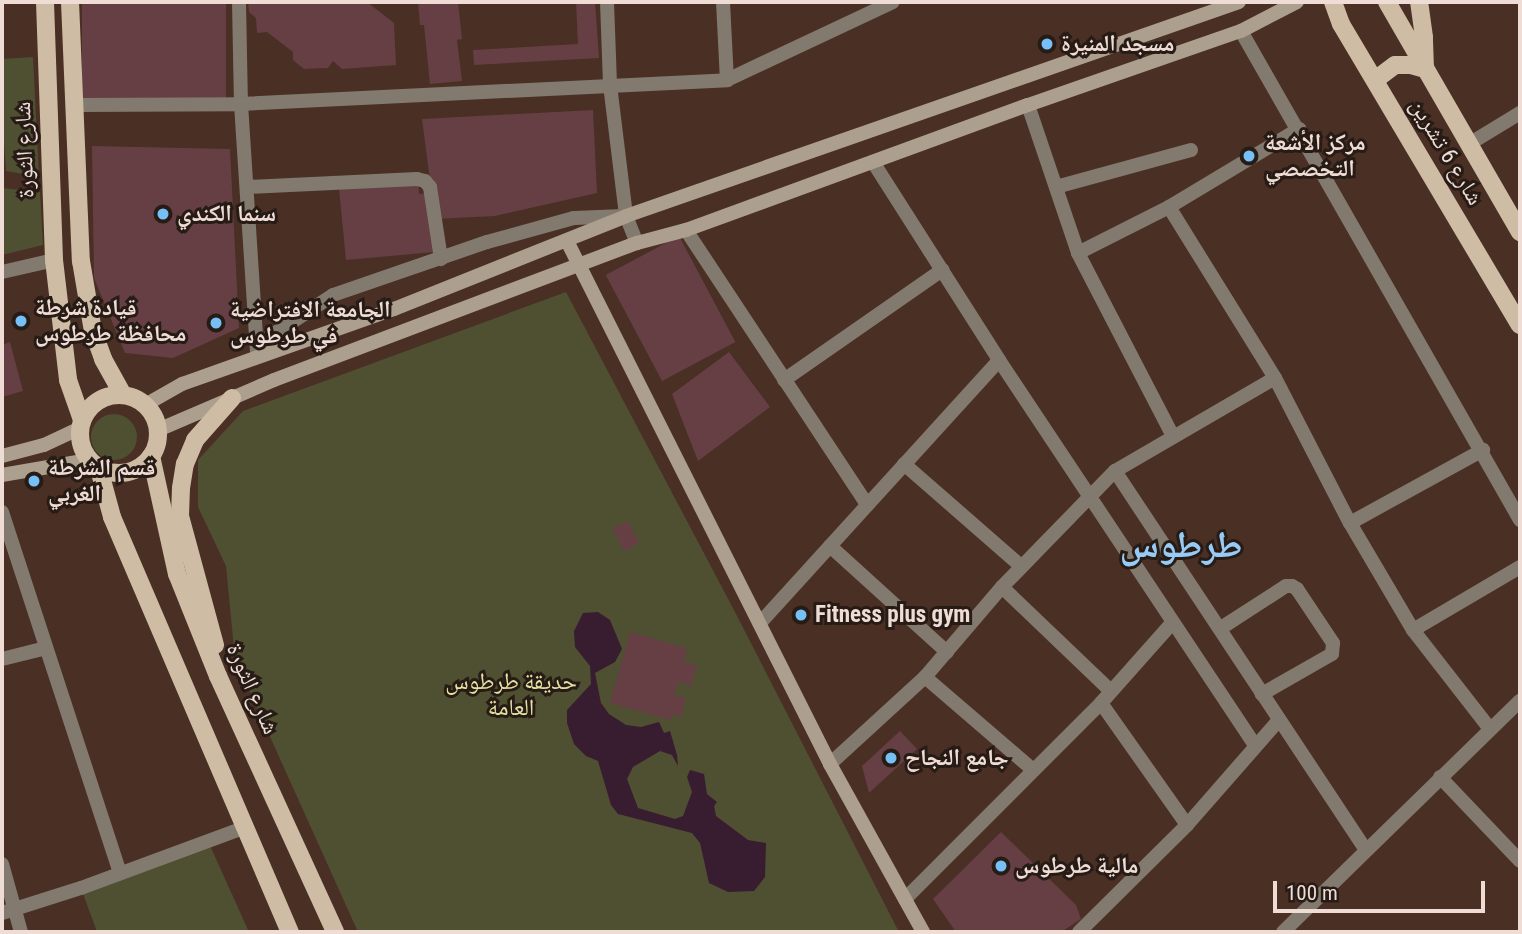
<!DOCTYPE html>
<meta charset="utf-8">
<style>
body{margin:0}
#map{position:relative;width:1522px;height:934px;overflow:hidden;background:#4a2f24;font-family:"Roboto Condensed","Noto Naskh Arabic",sans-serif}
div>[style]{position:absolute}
.green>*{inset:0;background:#4f4f32}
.round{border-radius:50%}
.water>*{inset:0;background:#381c30}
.building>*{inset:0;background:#653f44;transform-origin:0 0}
.minor>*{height:14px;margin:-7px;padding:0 7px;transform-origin:7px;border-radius:7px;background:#827a6e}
.tertiary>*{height:14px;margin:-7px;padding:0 7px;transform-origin:7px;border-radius:7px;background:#827a6e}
.secondary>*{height:14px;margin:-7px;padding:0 7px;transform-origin:7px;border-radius:7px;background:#ad9f8d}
.primary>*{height:18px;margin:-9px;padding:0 9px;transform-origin:9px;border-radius:9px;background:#cebca4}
.primary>.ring{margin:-9px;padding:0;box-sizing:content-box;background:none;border:18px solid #cebca4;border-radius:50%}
.dots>*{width:19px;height:19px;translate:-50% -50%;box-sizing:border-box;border:4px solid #271b16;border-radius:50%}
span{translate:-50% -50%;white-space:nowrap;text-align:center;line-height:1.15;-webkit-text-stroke:6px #271b16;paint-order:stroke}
.poi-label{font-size:23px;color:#eedcd5;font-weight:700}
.left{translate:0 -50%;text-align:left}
.street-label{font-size:23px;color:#eedcd5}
.park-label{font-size:23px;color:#e5e3a2}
.town-label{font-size:37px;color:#97cbf5;font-weight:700}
.frame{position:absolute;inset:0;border:4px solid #eedcd5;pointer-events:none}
.scale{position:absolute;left:1273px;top:881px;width:212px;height:32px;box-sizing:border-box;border:4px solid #eedcd5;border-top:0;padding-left:9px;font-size:21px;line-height:24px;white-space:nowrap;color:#eedcd5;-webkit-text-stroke:5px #271b16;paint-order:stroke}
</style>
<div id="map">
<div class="green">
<i style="clip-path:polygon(33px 57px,39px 177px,6px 171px,2px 113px,2px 59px)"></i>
<i style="clip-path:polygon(2px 188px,40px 192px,43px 245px,2px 255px)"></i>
<i style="clip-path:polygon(566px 292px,735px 612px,899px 932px,358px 932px,235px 659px,226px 566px,198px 507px,198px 460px,243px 411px)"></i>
<i class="round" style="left:91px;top:414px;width:46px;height:46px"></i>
<i style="clip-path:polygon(208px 841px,249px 932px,97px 932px,81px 888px)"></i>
</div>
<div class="water">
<i style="clip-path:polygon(598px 612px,610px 620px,622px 649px,615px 662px,595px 673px,601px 703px,609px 714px,626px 725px,641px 727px,659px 722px,664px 733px,670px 731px,677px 755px,678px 766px,672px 755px,660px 751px,633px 767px,627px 779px,638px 808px,675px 819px,683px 816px,692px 792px,687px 777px,690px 770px,704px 774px,707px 794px,717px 802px,714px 806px,716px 816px,748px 840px,766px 843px,765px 877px,754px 891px,728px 892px,709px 883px,700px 843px,692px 833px,618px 814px,611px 805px,598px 761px,586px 756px,574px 744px,567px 723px,567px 710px,591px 684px,590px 666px,575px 647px,574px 631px,583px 613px)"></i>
</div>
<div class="building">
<i style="left:82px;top:2px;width:144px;height:97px"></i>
<i style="clip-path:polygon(248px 2px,367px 2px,394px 23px,396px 65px,342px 69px,333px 61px,328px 68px,304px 69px,293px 60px,293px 52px,267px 32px,257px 33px,256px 18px,249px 12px)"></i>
<i style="clip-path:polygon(418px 2px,458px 2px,462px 39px,457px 40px,462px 81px,430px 84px,424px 25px,420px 25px)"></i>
<i style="clip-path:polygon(576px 2px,595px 2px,599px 58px,474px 65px,473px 50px,578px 44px)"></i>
<i style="clip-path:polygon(593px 110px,597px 193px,495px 216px,435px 219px,422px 119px)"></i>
<i style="clip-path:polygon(92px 146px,230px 149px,239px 328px,173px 358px,125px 353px,94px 278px)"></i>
<i style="clip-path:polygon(418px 181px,419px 194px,428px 193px,434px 252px,346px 260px,339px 189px)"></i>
<i style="left:679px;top:236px;width:120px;height:83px;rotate:62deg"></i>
<i style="clip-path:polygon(10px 342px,23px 391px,2px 397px,2px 345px)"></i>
<i style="clip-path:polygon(729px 352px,770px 407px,698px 461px,672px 394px)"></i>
<i style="left:628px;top:521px;width:25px;height:17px;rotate:64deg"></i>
<i style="clip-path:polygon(630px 632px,687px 648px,684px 662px,697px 665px,691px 686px,678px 682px,674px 695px,686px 698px,681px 717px,672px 714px,671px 720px,610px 703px)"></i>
<i style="clip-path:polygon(900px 731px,917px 749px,869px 793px,862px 766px)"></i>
<i style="clip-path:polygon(1001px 832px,1076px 905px,1081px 919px,1061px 932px,956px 932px,933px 899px)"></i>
</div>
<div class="minor">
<i style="left:239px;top:2px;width:102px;rotate:88.9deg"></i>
<i style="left:241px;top:104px;width:250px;rotate:86.3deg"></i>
<i style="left:723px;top:2px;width:78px;rotate:87.1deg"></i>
<i style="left:77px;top:105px;width:164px;rotate:-0.3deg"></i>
<i style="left:241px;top:104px;width:487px;rotate:-2.8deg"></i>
<i style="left:727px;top:80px;width:183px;rotate:-25.2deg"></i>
<i style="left:1028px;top:105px;width:156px;rotate:71.3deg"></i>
<i style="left:1078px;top:253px;width:206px;rotate:62.6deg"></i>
<i style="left:1469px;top:144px;width:60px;rotate:-31.3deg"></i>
<i style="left:873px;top:162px;width:235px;rotate:57.5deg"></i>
<i style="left:999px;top:360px;width:463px;rotate:56.4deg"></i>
<i style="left:247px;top:187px;width:170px;rotate:-2.7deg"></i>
<i style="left:417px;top:179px;width:8px;rotate:14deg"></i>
<i style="left:425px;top:181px;width:8px;rotate:50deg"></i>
<i style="left:430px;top:187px;width:73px;rotate:81.3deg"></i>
<i style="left:1056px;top:187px;width:140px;rotate:-15.3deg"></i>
<i style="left:1169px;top:207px;width:201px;rotate:58.2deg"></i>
<i style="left:1275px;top:378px;width:163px;rotate:62.7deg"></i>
<i style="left:1350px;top:523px;width:124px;rotate:59.5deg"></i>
<i style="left:1413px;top:630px;width:125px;rotate:52.1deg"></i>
<i style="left:686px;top:230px;width:329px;rotate:56.6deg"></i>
<i style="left:1078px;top:253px;width:102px;rotate:-26.8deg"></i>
<i style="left:1169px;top:207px;width:152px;rotate:-31deg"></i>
<i style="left:2px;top:272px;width:53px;rotate:-13deg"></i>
<i style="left:257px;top:345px;width:91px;rotate:-33.3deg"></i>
<i style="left:333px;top:295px;width:163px;rotate:-19deg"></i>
<i style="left:487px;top:242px;width:90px;rotate:-15.4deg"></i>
<i style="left:574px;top:218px;width:49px;rotate:-2.3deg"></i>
<i style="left:784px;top:380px;width:193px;rotate:-34.8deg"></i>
<i style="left:904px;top:464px;width:155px;rotate:41.1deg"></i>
<i style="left:1115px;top:471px;width:453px;rotate:56.5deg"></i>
<i style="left:2px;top:512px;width:380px;rotate:71.9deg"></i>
<i style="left:1350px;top:523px;width:152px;rotate:-28.8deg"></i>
<i style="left:830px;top:546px;width:158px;rotate:42.2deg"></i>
<i style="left:1002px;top:587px;width:151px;rotate:43.7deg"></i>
<i style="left:760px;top:623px;width:355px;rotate:-47.7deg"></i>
<i style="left:1221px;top:628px;width:77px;rotate:-32.9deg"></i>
<i style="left:1286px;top:586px;width:6px"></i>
<i style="left:1292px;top:586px;width:6px;rotate:31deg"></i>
<i style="left:1297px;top:589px;width:65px;rotate:56.3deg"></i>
<i style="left:1333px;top:643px;width:11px;rotate:95deg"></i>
<i style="left:1332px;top:654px;width:81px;rotate:150.3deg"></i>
<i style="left:1413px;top:630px;width:124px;rotate:-30.5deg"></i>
<i style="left:2px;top:659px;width:45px;rotate:-14deg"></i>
<i style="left:925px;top:677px;width:143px;rotate:40.7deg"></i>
<i style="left:1101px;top:703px;width:149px;rotate:54.8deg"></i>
<i style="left:830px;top:764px;width:129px;rotate:-42.5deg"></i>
<i style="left:925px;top:677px;width:118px;rotate:-49.5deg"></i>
<i style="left:1002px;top:587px;width:162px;rotate:-45.8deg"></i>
<i style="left:1115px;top:471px;width:185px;rotate:-30.2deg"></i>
<i style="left:1440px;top:777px;width:116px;rotate:46.4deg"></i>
<i style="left:905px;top:899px;width:277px;rotate:-45deg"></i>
<i style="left:1101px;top:703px;width:108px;rotate:-48.4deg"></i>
<i style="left:2px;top:913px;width:83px;rotate:-17.6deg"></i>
<i style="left:81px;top:888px;width:173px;rotate:-20.3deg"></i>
<i style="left:1079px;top:932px;width:152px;rotate:-44.7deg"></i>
<i style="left:1187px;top:825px;width:140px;rotate:-48.8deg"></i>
</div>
<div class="tertiary">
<i style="left:607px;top:2px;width:83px;rotate:87.9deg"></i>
<i style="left:610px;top:85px;width:132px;rotate:83deg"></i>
<i style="left:626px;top:216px;width:29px;rotate:68deg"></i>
<i style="left:1241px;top:31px;width:563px;rotate:60.29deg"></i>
<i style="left:2px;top:864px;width:71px;rotate:74.4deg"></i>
<i style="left:1283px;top:932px;width:331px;rotate:-44.3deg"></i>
</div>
<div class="secondary">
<i style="left:567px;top:241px;width:585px;rotate:63.3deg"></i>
<i style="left:830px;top:764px;width:192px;rotate:61deg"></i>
<i style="left:145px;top:405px;width:43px;rotate:-29.6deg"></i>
<i style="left:182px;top:384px;width:225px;rotate:-19.5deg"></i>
<i style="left:394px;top:309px;width:250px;rotate:-21.8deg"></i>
<i style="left:626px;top:216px;width:649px;rotate:-19.24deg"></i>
<i style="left:158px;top:430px;width:126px;rotate:-23.3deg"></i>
<i style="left:274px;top:380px;width:388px;rotate:-20.7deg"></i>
<i style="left:637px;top:243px;width:51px;rotate:-14.9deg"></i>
<i style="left:686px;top:230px;width:364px;rotate:-20.1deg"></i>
<i style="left:1028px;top:105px;width:225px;rotate:-19.2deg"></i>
<i style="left:1241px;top:31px;width:63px;rotate:-27.4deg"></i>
<i style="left:2px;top:456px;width:43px;rotate:-14.7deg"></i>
<i style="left:44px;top:445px;width:38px;rotate:-25deg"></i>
<i style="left:2px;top:475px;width:88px;rotate:-9.8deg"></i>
</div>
<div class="primary">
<i style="left:45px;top:2px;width:258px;rotate:88deg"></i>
<i style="left:54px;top:260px;width:121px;rotate:83.3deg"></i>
<i style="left:68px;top:380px;width:42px;rotate:70.7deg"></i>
<i style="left:70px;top:2px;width:259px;rotate:87.6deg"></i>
<i style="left:81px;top:261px;width:71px;rotate:80.3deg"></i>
<i style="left:93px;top:331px;width:30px;rotate:70deg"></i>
<i style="left:103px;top:359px;width:41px;rotate:60.9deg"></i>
<i style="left:1333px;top:2px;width:23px;rotate:70deg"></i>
<i style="left:1341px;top:24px;width:350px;rotate:59.3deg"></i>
<i style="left:1387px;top:2px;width:266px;rotate:60deg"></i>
<i style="left:1375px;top:80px;width:25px;rotate:-37deg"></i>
<i style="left:1395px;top:65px;width:16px"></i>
<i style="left:1411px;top:65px;width:15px;rotate:16deg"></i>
<i style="left:1425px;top:69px;width:32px;rotate:-92deg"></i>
<i style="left:1424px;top:37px;width:35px;rotate:-98deg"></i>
<i class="ring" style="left:80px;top:395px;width:60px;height:60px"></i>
<i style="left:151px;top:456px;width:121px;rotate:77.6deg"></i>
<i style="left:177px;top:574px;width:110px;rotate:68.1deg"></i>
<i style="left:218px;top:676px;width:281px;rotate:65.4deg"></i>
<i style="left:99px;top:469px;width:50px;rotate:74.8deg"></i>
<i style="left:112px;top:517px;width:452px;rotate:66.8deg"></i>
<i style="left:215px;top:645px;width:134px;rotate:-105.2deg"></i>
<i style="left:180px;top:516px;width:28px;rotate:-88deg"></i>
<i style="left:181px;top:488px;width:24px;rotate:-81deg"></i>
<i style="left:185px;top:464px;width:26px;rotate:-67deg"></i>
<i style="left:195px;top:440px;width:56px;rotate:-48.6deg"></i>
</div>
<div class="dots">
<i style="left:1047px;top:44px;background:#77c0f7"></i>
<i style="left:1249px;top:156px;background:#77c0f7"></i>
<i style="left:163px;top:214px;background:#77c0f7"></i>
<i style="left:21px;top:321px;background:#77c0f7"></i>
<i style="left:216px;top:323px;background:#77c0f7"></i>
<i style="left:34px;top:481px;background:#77c0f7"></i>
<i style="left:801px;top:615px;background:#77c0f7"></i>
<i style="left:891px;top:758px;background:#77c0f7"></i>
<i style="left:1001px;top:866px;background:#77c0f7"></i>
</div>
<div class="poi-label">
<span class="left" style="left:1061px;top:44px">مسجد المنيرة</span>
<span class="left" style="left:1265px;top:156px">مركز الأشعة<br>التخصصي</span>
<span class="left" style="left:177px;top:214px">سنما الكندي</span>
<span class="left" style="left:35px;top:321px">قيادة شرطة<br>محافظة طرطوس</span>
<span class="left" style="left:230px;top:323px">الجامعة الافتراضية<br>في طرطوس</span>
<span class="left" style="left:48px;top:481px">قسم الشرطة<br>الغربي</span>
<span class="left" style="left:815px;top:615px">Fitness plus gym</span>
<span class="left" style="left:905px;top:758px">جامع النجاح</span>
<span class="left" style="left:1015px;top:866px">مالية طرطوس</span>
</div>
<div class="street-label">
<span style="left:25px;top:150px;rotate:-92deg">شارع الثورة</span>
<span style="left:1446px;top:152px;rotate:59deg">شارع 6 تشرين</span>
<span style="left:252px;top:689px;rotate:66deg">شارع الثورة</span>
</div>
<div class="park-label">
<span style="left:511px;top:695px">حديقة طرطوس<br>العامة</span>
</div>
<div class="town-label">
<span style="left:1181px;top:545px">طرطوس</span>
</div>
<div class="frame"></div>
<div class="scale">100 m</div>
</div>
